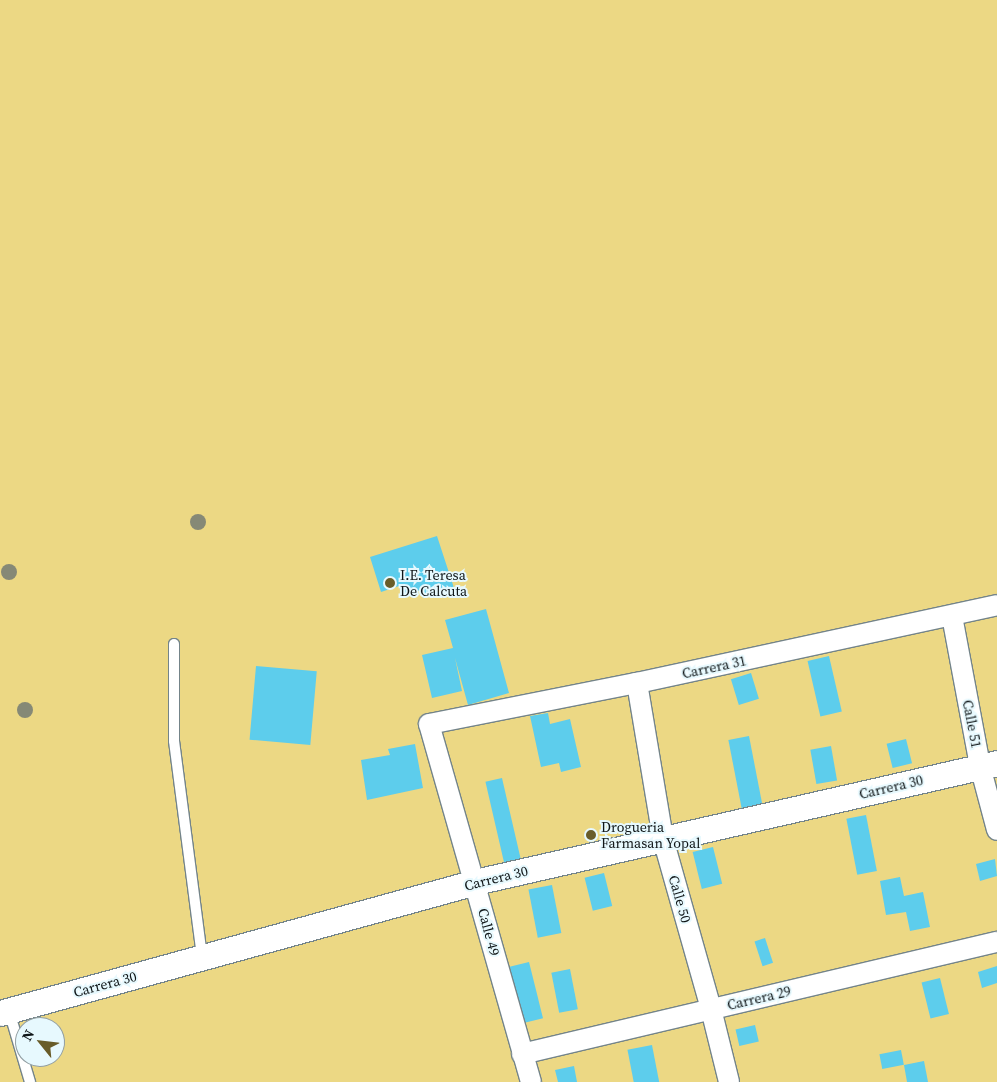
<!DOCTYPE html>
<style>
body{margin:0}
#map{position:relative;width:997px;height:1082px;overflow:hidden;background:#e7f9fe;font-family:"Source Serif 4",serif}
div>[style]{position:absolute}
.green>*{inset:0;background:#ecd884}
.building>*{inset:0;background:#5dcdec;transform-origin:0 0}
.roads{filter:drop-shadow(1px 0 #748489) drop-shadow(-1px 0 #748489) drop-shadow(0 1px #748489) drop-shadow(0 -1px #748489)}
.service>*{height:10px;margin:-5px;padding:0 5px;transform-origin:5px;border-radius:5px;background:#fff}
.minor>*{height:20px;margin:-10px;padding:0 10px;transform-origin:10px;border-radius:10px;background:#fff}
.tertiary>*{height:25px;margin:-12.5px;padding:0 12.5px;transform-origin:12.5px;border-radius:12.5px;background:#fff}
.trees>*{width:16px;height:16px;margin:-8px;border-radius:50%;background:#868976}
.dots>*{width:14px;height:14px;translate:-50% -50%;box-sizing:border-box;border:2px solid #e7f9fe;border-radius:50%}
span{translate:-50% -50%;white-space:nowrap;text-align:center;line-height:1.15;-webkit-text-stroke:4px #e7f9fe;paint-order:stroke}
.poi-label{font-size:14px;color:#0f1517}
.left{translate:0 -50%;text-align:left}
.street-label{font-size:14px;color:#0f1517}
.north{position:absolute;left:15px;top:1017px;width:50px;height:50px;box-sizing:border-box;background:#e7f9fe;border:1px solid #919ea2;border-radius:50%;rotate:299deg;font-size:14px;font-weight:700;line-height:20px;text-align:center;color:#0f1517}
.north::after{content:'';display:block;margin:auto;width:18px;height:22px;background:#685c29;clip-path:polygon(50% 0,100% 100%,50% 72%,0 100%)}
</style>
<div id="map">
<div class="green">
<i style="clip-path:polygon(evenodd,0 0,997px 0,997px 1082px,0 1082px,0 0,25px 1027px,55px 1027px,55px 1057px,25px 1057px,25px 1027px)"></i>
</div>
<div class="building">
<i style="clip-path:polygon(437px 536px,454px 588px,423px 598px,421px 590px,402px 596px,399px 586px,381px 592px,370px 557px)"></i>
<i style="clip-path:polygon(486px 609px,509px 693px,468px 705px,455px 658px,462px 691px,432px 698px,422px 655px,453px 648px,445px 620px)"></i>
<i style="left:829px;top:656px;width:57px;height:22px;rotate:77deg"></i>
<i style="left:256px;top:666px;width:61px;height:74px;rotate:5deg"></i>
<i style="left:751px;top:673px;width:27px;height:21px;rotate:73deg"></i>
<i style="clip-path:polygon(548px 713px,550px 724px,570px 719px,581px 767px,561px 772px,559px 763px,541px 767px,530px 716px)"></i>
<i style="left:749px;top:736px;width:70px;height:21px;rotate:79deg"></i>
<i style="left:906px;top:739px;width:25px;height:20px;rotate:76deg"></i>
<i style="clip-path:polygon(415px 744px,423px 788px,367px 800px,361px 760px,390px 755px,388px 749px)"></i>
<i style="left:831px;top:746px;width:35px;height:21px;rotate:80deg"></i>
<i style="left:502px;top:778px;width:83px;height:17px;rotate:77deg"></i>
<i style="left:866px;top:815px;width:57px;height:20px;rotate:79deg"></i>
<i style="left:713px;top:847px;width:38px;height:21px;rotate:76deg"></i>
<i style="clip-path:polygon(995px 859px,997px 876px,980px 881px,976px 864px)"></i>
<i style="left:604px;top:873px;width:34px;height:20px;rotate:76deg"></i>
<i style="clip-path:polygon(900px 877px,904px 896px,923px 892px,930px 927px,910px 931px,906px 912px,886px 915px,880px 881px)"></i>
<i style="left:552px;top:885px;width:49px;height:24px;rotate:79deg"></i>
<i style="left:765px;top:938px;width:26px;height:11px;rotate:72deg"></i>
<i style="left:529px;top:962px;width:58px;height:20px;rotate:76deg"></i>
<i style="clip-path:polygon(997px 966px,997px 983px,982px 988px,978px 972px)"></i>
<i style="left:570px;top:969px;width:41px;height:19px;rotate:79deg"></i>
<i style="left:940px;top:978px;width:37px;height:19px;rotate:76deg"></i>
<i style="left:755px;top:1025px;width:17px;height:20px;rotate:77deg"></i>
<i style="left:652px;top:1045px;width:38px;height:25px;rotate:79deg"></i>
<i style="left:901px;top:1050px;width:15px;height:22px;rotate:79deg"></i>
<i style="clip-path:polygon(924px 1061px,928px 1082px,907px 1082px,904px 1065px)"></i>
<i style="clip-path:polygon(574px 1066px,577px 1082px,558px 1082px,555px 1070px)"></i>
</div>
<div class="roads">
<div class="service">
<i style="left:174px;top:644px;width:97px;rotate:90deg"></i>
<i style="left:174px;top:741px;width:218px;rotate:82.6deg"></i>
<i style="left:9px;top:1011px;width:74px;rotate:73.5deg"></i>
</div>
<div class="minor">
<i style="left:952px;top:616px;width:153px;rotate:79.4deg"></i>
<i style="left:980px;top:766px;width:66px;rotate:75.1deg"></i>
<i style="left:637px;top:683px;width:158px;rotate:80.5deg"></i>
<i style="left:663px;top:839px;width:177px;rotate:74.2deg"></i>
<i style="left:711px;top:1009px;width:75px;rotate:76.1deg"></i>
<i style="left:522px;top:1054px;width:488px;rotate:-13.3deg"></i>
<i style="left:531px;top:1082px;width:372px;rotate:-105.9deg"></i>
<i style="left:429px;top:724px;width:212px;rotate:-11.2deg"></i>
<i style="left:637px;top:683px;width:368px;rotate:-12.2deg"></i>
</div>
<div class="tertiary">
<i style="left:0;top:1013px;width:493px;rotate:-15.4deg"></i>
<i style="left:475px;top:882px;width:535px;rotate:-12.84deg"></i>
</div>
</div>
<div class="trees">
<i style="left:198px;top:522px"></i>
<i style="left:9px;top:572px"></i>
<i style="left:25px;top:710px"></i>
</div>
<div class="dots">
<i style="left:390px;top:583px;background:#685c29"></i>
<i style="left:591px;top:835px;background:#685c29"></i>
</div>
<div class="poi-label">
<span class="left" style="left:400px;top:583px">I.E. Teresa<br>De Calcuta</span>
<span class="left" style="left:601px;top:835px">Drogueria<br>Farmasan Yopal</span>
</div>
<div class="street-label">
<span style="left:714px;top:667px;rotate:-12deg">Carrera 31</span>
<span style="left:972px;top:724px;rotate:79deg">Calle 51</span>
<span style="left:891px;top:787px;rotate:-13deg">Carrera 30</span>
<span style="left:496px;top:878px;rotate:-14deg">Carrera 30</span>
<span style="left:680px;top:899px;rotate:74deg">Calle 50</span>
<span style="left:489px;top:932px;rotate:75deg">Calle 49</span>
<span style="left:105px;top:984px;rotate:-15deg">Carrera 30</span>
<span style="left:759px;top:998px;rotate:-13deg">Carrera 29</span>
</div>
<div class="north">N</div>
</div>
